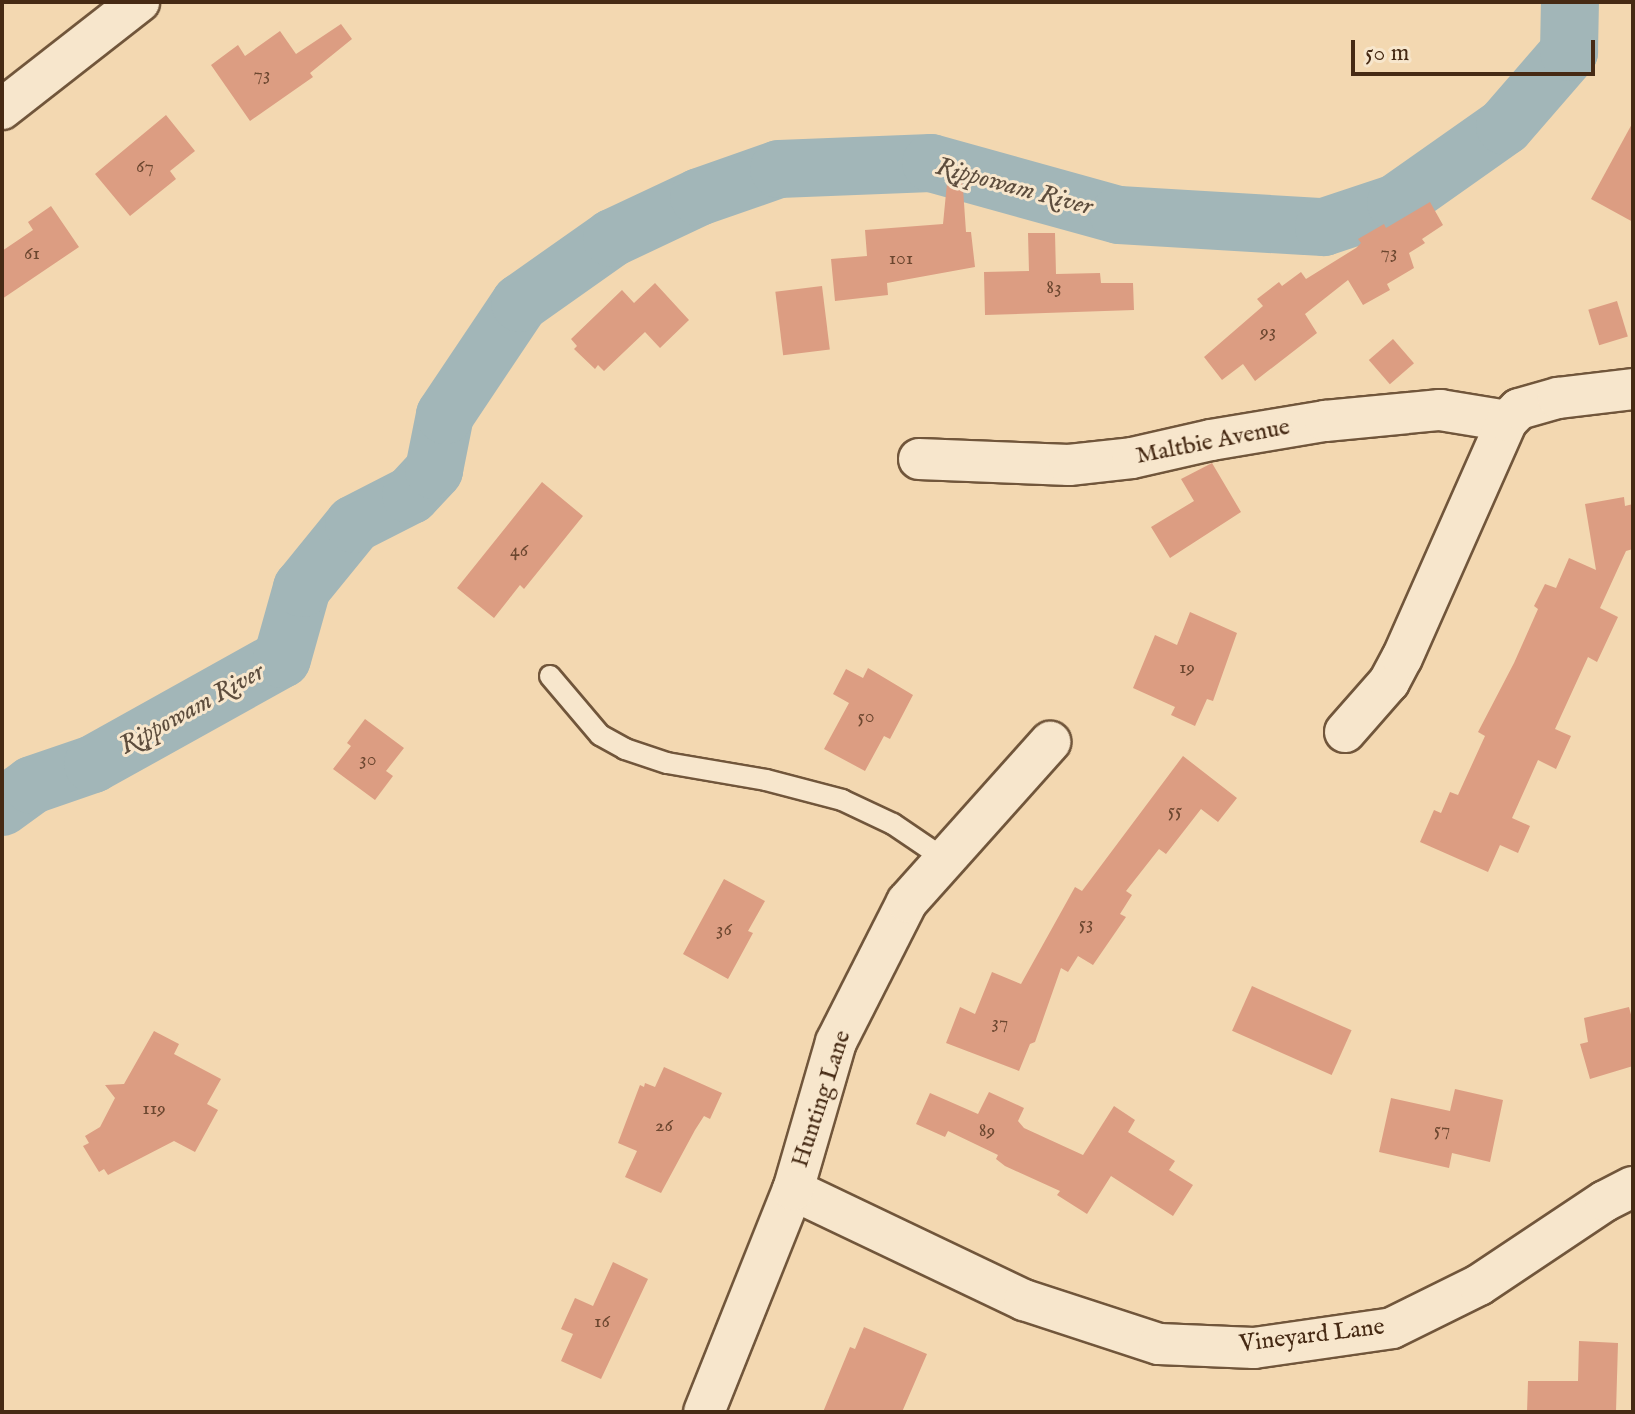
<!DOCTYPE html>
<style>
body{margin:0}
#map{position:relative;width:1635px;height:1414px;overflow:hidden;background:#f3d8b1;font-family:"IM FELL English",serif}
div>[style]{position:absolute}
.river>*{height:58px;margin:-29px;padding:0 29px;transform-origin:29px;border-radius:29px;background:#a2b6b8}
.building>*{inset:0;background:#dc9d82;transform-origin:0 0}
.roads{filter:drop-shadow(2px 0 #71563b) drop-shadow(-2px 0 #71563b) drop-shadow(0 2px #71563b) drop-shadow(0 -2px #71563b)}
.service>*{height:20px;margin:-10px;padding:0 10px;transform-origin:10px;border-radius:10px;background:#f7e6cc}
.minor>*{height:40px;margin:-20px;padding:0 20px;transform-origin:20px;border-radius:20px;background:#f7e6cc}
span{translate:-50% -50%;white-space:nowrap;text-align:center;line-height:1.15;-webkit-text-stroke:6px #f7e6cc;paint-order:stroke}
.number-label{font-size:20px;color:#6c4730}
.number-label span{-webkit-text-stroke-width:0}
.street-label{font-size:24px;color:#462a14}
.water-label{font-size:26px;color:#5d4d3d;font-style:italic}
.frame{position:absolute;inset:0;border:4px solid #462a14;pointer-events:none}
.scale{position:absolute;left:1351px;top:40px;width:244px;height:36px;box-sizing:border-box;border:4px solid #462a14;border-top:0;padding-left:10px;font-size:24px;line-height:28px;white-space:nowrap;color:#462a14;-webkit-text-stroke:6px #f7e6cc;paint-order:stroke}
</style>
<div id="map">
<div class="river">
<i style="left:2px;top:807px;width:37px;rotate:-36deg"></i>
<i style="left:32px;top:785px;width:65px;rotate:-19deg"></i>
<i style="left:93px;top:764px;width:216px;rotate:-29.1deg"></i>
<i style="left:282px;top:659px;width:74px;rotate:-74.3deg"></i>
<i style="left:302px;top:588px;width:82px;rotate:-50.9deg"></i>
<i style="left:354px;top:524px;width:64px;rotate:-27deg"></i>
<i style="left:411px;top:495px;width:34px;rotate:-47deg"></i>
<i style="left:434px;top:470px;width:56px;rotate:-78.7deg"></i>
<i style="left:445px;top:415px;width:135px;rotate:-56.2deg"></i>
<i style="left:520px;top:303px;width:113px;rotate:-35.2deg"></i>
<i style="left:612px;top:238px;width:96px;rotate:-25.2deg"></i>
<i style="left:699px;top:197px;width:85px;rotate:-19.3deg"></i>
<i style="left:779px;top:169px;width:152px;rotate:-2.3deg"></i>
<i style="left:931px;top:163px;width:195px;rotate:15.5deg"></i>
<i style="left:1119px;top:215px;width:205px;rotate:3.4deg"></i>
<i style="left:1324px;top:227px;width:76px;rotate:-18.4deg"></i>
<i style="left:1396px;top:203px;width:133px;rotate:-35.2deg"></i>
<i style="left:1505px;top:126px;width:98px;rotate:-49.1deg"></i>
<i style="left:1569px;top:52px;width:50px;rotate:-88.9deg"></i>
</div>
<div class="building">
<i style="clip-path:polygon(341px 24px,352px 39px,310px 73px,313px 77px,250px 121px,211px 65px,238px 45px,245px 56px,280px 31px,296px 54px)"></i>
<i style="clip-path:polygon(166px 115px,195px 151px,170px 171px,176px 179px,130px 216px,95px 174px)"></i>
<i style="clip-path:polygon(1633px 122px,1633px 222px,1591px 199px)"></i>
<i style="clip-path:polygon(948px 173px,962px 174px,966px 232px,971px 232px,975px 267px,887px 283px,888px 295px,835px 301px,831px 259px,867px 256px,865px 230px,943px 224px)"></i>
<i style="clip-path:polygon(1430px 202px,1443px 225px,1422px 239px,1425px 243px,1409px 253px,1414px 268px,1387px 284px,1390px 290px,1363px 305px,1348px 280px,1305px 314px,1317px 333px,1255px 381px,1243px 364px,1222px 380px,1204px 357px,1263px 306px,1257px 299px,1279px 282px,1282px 286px,1301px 272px,1306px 279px,1356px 248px,1361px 243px,1358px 239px,1384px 224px,1386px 228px)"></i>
<i style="clip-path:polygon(51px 206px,79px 247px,2px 299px,2px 251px,33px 230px,28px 222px)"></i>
<i style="clip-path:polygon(1028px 233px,1055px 233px,1056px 274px,1100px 273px,1101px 283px,1133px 283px,1134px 310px,985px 315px,984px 272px,1029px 271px)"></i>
<i style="clip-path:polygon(655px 283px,689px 320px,660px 348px,645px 332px,604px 371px,598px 365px,595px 369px,574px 349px,577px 346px,571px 339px,622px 290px,634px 303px)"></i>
<i style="left:822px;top:286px;width:64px;height:47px;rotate:83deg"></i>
<i style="left:1617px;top:301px;width:37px;height:30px;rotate:73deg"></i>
<i style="left:1393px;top:339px;width:32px;height:32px;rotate:49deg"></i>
<i style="clip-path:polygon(1212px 463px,1241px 512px,1170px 558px,1151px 527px,1194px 501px,1181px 479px)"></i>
<i style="clip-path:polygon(542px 482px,583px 516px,524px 589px,520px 585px,494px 618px,457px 588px)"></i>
<i style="clip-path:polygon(1624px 497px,1625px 506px,1633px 504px,1633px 549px,1626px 551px,1600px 608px,1618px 617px,1597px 662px,1588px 657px,1555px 729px,1571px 736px,1556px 769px,1538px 760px,1512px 818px,1530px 826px,1518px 853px,1500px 845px,1488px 872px,1420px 842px,1434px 810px,1441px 813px,1450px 792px,1458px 795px,1485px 736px,1478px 732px,1514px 663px,1538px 609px,1534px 606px,1545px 584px,1556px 588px,1569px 558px,1596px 570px,1585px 504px)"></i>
<i style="clip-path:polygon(1190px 612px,1237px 633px,1213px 701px,1207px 699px,1195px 726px,1171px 715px,1175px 707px,1133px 688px,1155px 635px,1177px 645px)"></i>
<i style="clip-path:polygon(868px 668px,913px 695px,890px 739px,884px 736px,865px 771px,824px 749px,849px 703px,833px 694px,846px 669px,863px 678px)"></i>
<i style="clip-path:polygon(365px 719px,404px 748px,386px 771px,393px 776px,375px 800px,333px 769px,351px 746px,347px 743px)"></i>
<i style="clip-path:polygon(1183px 756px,1237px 798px,1218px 822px,1201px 809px,1166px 854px,1159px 849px,1126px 891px,1132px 895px,1120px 914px,1126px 917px,1093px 965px,1078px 956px,1068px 972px,1061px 968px,1035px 1042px,1030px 1044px,1019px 1071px,946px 1043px,960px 1007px,975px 1014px,992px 972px,1021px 984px,1075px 887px,1082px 891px)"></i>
<i style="clip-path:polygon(724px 879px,765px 901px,748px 931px,753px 933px,728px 979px,683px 954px)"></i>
<i style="left:1252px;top:986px;width:109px;height:49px;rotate:24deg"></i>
<i style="clip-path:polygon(1629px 1007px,1633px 1022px,1633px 1066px,1590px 1079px,1580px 1044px,1588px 1042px,1584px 1018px)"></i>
<i style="clip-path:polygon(154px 1031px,179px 1044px,174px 1054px,221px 1079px,207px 1104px,218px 1110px,195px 1152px,174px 1141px,108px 1175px,104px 1169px,99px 1172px,83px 1146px,89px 1143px,85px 1136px,100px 1127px,115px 1098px,105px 1085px,124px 1084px)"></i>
<i style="clip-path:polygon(664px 1067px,722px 1093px,710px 1119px,704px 1116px,695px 1130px,661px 1193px,625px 1177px,637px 1151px,618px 1143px,640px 1085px,644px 1087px,645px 1083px,655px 1087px)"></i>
<i style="clip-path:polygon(1455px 1089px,1503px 1100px,1490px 1162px,1452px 1153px,1449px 1168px,1379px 1152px,1391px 1098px,1450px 1111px)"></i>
<i style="clip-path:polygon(989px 1092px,1024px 1108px,1018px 1121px,1024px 1128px,1083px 1155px,1114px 1106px,1135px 1120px,1128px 1132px,1175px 1161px,1169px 1170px,1193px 1185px,1173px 1216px,1111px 1176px,1087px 1214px,1057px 1195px,1060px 1191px,1005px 1166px,996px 1159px,998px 1155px,948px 1131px,945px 1137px,916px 1124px,930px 1093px,978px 1114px)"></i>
<i style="clip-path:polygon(613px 1262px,648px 1279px,601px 1379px,561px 1361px,573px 1334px,561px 1329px,575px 1298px,593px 1306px)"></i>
<i style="clip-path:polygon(864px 1327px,927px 1354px,902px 1412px,823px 1412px,850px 1347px,855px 1349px)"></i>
<i style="clip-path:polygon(1579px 1341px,1618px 1343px,1616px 1412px,1527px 1412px,1528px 1381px,1578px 1381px)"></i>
</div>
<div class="roads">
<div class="service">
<i style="left:550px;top:676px;width:77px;rotate:49.7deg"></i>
<i style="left:600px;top:735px;width:29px;rotate:29deg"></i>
<i style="left:625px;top:749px;width:44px;rotate:18.4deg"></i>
<i style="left:667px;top:763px;width:100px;rotate:9.7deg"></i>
<i style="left:766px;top:780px;width:79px;rotate:14.7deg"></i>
<i style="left:842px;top:800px;width:56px;rotate:25.2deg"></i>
<i style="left:893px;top:824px;width:64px;rotate:34.2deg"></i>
</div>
<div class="minor">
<i style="left:2px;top:109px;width:174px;rotate:-38deg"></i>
<i style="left:919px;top:459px;width:150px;rotate:2.3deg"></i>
<i style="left:1069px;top:465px;width:63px;rotate:-6.3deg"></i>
<i style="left:1132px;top:458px;width:81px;rotate:-12.8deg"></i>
<i style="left:1211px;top:440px;width:116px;rotate:-9.5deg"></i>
<i style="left:1325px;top:421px;width:116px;rotate:-5.5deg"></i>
<i style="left:1440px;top:410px;width:68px;rotate:9.3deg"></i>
<i style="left:1345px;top:732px;width:67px;rotate:-48.7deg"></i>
<i style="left:1389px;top:682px;width:27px;rotate:-62deg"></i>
<i style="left:1402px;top:658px;width:259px;rotate:-66.1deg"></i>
<i style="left:1507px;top:421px;width:17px;rotate:-45deg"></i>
<i style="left:1519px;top:409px;width:41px;rotate:-15.8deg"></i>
<i style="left:1558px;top:398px;width:76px;rotate:-6.8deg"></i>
<i style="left:793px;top:1190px;width:256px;rotate:25.5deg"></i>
<i style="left:1024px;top:1300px;width:142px;rotate:18.1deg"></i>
<i style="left:1159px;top:1344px;width:95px;rotate:2.4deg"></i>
<i style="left:1254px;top:1348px;width:139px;rotate:-8.2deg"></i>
<i style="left:1392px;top:1328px;width:97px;rotate:-26.3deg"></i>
<i style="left:1479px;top:1285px;width:151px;rotate:-33.7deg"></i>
<i style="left:1605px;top:1201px;width:31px;rotate:-27deg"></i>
<i style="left:704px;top:1412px;width:239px;rotate:-68.2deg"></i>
<i style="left:793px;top:1190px;width:154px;rotate:-73.8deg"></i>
<i style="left:836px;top:1042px;width:157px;rotate:-63.1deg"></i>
<i style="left:907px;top:902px;width:215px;rotate:-48.2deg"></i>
</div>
</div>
<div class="number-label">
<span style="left:262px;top:74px">73</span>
<span style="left:145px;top:166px">67</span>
<span style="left:1389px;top:252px">73</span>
<span style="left:32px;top:253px">61</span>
<span style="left:901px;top:258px">101</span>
<span style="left:1054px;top:287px">83</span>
<span style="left:1268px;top:331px">93</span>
<span style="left:519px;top:550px">46</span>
<span style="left:1187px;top:667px">19</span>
<span style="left:866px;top:716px">50</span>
<span style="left:368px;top:759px">30</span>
<span style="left:1175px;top:810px">55</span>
<span style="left:1086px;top:923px">53</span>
<span style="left:724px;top:929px">36</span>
<span style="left:1000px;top:1022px">37</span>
<span style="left:154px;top:1108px">119</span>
<span style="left:664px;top:1125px">26</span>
<span style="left:1442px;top:1129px">57</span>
<span style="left:987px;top:1130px">89</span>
<span style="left:602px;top:1321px">16</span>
</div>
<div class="street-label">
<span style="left:1213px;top:442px;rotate:-11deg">Maltbie Avenue</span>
<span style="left:822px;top:1099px;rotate:-72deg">Hunting Lane</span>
<span style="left:1312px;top:1336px;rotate:-7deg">Vineyard Lane</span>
</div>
<div class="water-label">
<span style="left:1014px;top:187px;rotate:15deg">Rippowam River</span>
<span style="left:192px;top:709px;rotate:-29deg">Rippowam River</span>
</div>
<div class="frame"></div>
<div class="scale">50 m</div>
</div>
